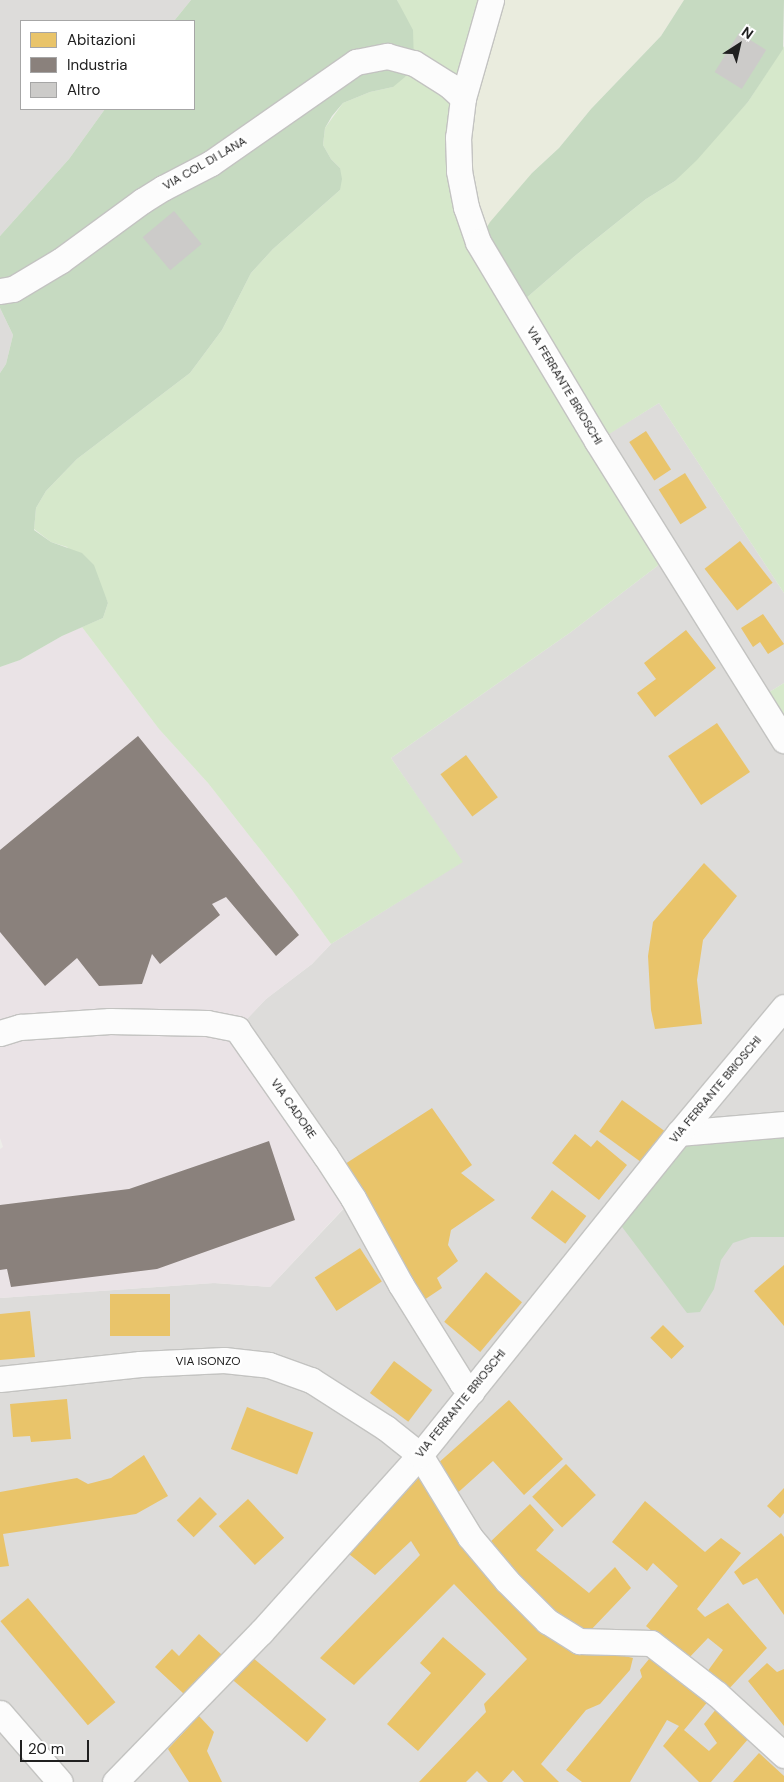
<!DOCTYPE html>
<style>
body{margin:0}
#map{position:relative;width:784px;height:1782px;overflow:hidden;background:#edede9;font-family:"DM Sans",sans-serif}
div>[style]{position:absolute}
.residential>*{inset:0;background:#dddcda}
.industrial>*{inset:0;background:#eae3e6}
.farmland>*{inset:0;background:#eaecde}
.grass>*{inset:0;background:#d6e8cb}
.forest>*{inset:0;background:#c6dac1}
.homes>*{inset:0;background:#e9c46a;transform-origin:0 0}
.industry>*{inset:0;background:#8a817c}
.building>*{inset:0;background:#cccbc9;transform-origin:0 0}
.roads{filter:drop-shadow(1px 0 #c3c3c1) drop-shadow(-1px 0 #c3c3c1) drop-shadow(0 1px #c3c3c1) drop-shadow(0 -1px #c3c3c1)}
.minor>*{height:25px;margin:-12.5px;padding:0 12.5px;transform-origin:12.5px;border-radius:12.5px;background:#fcfcfc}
span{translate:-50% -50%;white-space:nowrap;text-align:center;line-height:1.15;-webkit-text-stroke:5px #fff;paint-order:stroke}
.street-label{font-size:12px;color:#202020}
.legend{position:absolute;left:20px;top:20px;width:175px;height:90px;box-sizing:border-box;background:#fff;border:1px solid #a6a6a6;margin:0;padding:6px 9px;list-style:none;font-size:15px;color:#202020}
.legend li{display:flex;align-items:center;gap:10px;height:25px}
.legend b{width:25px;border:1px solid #a6a6a6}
.north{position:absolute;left:714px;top:20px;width:50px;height:50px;-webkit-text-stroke:4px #fff;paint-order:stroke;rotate:35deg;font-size:14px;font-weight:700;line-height:20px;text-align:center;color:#202020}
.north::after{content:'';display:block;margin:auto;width:18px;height:22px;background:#202020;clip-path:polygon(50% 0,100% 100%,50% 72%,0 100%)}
.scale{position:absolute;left:20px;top:1740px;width:69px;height:22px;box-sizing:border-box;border:2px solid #202020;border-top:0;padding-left:6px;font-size:15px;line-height:18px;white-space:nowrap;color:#202020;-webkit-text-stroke:4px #fff;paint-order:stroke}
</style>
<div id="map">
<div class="residential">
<i style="clip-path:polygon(0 0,191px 0,174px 21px,21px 21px,21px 109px,105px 109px,69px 159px,0 236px)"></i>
<i style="clip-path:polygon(0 308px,13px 335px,6px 364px,0 373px)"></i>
<i style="clip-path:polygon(659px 403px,784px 593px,784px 683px,758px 699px,784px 740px,784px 1782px,0 1782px,0 1298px,214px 1283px,270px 1287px,353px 1199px,237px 1029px,266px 999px,312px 964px,331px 944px,462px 862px,391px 758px,571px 632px,669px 557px,597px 441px)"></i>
</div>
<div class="industrial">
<i style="clip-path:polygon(82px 627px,159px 729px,208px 783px,292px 890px,331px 944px,312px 964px,266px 999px,237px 1030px,353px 1198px,270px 1287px,214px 1283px,0 1298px,0 1149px,3px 1147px,0 1138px,0 667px,20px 660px,62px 636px)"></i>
</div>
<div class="farmland">
<i style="clip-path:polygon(491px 0,684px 0,661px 36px,591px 109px,559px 148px,532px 173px,478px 242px,459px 171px)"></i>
</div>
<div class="grass">
<i style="clip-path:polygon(397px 0,491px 0,459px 171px,517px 306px,576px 255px,646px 199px,675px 181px,748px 102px,784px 46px,784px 593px,659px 403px,598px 441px,669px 557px,571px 632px,391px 758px,463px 862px,331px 944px,292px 890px,208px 783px,159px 729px,82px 627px,103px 618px,108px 603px,102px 590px,67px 547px,51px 542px,34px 529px,36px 508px,46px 491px,77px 459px,190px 373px,222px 330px,251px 273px,273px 249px,340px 190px,340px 168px,331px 159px,323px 145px,325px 128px,343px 103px,370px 92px,393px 87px,403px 13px)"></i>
<i style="clip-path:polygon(784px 683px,784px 740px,758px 699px)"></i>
</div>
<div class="forest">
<i style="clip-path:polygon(191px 0,397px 0,413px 30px,414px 63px,405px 77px,393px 87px,370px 92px,343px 103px,332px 116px,325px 128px,323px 145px,331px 159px,340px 168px,342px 179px,340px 190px,273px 249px,251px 273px,222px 330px,190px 373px,77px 459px,46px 491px,36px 508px,34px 530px,51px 542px,82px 553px,94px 565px,108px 603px,103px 618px,62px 636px,20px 660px,0 667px,0 373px,6px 364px,13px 335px,0 308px,0 236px,69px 159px,105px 109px,194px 109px,194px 21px,174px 21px)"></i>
<i style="clip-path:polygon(684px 0,784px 0,783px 49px,748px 102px,697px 160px,675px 181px,646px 199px,576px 255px,517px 306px,478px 242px,490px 222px,532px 173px,559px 148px,591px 109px,661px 36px)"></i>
<i style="clip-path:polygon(784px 1124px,784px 1237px,751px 1237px,733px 1243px,721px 1260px,714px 1289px,700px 1312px,687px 1313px,613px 1215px,668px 1148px)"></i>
</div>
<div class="homes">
<i style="left:646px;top:431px;width:46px;height:20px;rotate:57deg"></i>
<i style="left:685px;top:473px;width:41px;height:31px;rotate:58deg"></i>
<i style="left:740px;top:541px;width:53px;height:45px;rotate:52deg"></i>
<i style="clip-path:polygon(763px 614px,784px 644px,768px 654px,760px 642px,753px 647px,741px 628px)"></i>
<i style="clip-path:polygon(686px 630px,716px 668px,655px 717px,637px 693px,656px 679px,644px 663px)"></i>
<i style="left:717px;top:723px;width:59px;height:59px;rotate:56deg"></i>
<i style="left:466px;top:755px;width:53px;height:32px;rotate:53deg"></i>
<i style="clip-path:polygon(704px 863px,737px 896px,703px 940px,697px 980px,702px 1024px,655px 1029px,651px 1010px,648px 956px,653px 922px)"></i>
<i style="left:622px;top:1100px;width:53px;height:39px;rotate:36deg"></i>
<i style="clip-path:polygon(432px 1108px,472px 1165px,461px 1173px,495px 1200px,451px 1230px,448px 1245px,458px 1261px,437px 1278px,442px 1288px,424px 1300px,345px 1164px)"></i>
<i style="clip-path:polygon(575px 1134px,591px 1147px,597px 1140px,627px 1165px,599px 1200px,552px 1163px)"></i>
<i style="left:552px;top:1190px;width:43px;height:35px;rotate:37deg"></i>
<i style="left:360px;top:1248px;width:40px;height:54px;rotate:57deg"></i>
<i style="clip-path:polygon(784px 1265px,784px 1326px,754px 1291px)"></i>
<i style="left:486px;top:1272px;width:47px;height:65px;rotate:40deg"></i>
<i style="left:110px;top:1294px;width:60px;height:42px"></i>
<i style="clip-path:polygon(30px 1311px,35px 1357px,0 1360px,0 1314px)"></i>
<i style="left:663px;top:1325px;width:30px;height:18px;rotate:45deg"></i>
<i style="left:394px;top:1361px;width:48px;height:40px;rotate:37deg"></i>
<i style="clip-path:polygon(67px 1399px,71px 1439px,31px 1442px,30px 1436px,13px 1437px,10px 1404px)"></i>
<i style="clip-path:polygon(509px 1400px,563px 1459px,524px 1495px,493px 1461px,453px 1497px,436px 1465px)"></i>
<i style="left:247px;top:1407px;width:71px;height:45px;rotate:21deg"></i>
<i style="clip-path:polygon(144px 1455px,168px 1496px,136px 1514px,3px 1534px,9px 1566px,0 1567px,0 1492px,77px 1478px,88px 1484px,111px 1478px)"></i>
<i style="left:566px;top:1464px;width:43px;height:47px;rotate:46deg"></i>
<i style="clip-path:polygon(423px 1473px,521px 1604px,566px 1649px,586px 1647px,633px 1658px,630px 1670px,600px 1704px,586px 1710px,541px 1764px,559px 1782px,524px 1782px,513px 1770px,502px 1782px,488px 1782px,477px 1771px,466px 1782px,419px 1782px,486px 1712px,484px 1704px,527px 1659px,454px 1584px,354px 1685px,320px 1658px,420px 1555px,411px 1541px,375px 1575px,349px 1554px)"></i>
<i style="clip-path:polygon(784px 1488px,784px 1513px,780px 1518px,767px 1506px)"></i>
<i style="left:200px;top:1497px;width:24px;height:33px;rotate:45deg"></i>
<i style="left:248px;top:1499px;width:53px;height:40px;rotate:47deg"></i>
<i style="clip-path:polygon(645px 1501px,705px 1552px,721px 1538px,741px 1553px,697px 1609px,705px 1617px,728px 1603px,767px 1648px,726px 1692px,707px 1672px,723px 1650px,708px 1638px,686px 1661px,646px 1626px,678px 1586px,653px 1563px,647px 1571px,612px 1542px)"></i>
<i style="clip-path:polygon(530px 1504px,554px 1530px,536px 1550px,589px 1593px,615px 1567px,631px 1588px,588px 1633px,571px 1630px,487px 1545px)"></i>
<i style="clip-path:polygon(781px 1533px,784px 1537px,784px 1615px,757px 1578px,743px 1585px,734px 1572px)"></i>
<i style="left:28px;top:1598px;width:136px;height:36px;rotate:50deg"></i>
<i style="clip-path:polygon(199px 1634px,222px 1655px,184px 1694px,155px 1667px,172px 1649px,179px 1656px)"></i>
<i style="clip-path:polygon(443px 1637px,486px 1674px,418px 1751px,387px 1724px,431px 1673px,420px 1663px)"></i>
<i style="clip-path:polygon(654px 1653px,710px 1699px,684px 1730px,709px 1751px,717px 1743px,704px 1724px,717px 1708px,749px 1738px,711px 1782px,699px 1782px,663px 1746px,679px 1726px,667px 1720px,630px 1782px,582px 1782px,566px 1770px,642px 1677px,640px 1670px)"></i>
<i style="left:252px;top:1657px;width:97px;height:30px;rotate:40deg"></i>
<i style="clip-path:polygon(767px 1663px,777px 1672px,784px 1669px,784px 1726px,748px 1681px)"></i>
<i style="clip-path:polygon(199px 1716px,214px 1732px,207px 1751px,222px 1782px,189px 1782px,168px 1749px)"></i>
<i style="clip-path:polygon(759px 1753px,784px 1776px,784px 1782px,733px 1782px)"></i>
</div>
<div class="industry">
<i style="clip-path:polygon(138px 736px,299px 935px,276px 956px,226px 897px,212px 904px,220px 915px,160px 964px,152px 954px,142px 984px,99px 986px,77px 958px,45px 986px,0 932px,0 850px)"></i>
<i style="clip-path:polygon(269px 1141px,295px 1220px,157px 1269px,11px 1287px,7px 1269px,0 1270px,0 1205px,129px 1189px)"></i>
</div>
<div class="building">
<i style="left:739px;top:33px;width:32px;height:46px;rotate:32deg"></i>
<i style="left:174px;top:211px;width:43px;height:41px;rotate:50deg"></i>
</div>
<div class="roads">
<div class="minor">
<i style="left:491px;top:0;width:102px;rotate:105.9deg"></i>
<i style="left:463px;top:98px;width:39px;rotate:97deg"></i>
<i style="left:458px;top:137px;width:34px;rotate:88deg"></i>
<i style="left:459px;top:171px;width:37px;rotate:79deg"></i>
<i style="left:466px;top:207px;width:37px;rotate:71deg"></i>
<i style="left:478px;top:242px;width:232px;rotate:59.1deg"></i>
<i style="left:597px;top:441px;width:353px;rotate:58deg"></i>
<i style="left:0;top:291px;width:13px;rotate:-9deg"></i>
<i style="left:13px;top:289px;width:55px;rotate:-30.8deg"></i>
<i style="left:60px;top:261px;width:102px;rotate:-36.2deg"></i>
<i style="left:142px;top:201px;width:25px;rotate:-32deg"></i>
<i style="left:163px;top:188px;width:54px;rotate:-27.5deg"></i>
<i style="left:211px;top:163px;width:177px;rotate:-34.9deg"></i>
<i style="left:356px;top:62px;width:32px;rotate:-11deg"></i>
<i style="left:387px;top:56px;width:28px;rotate:15deg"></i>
<i style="left:414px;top:63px;width:41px;rotate:32.2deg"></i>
<i style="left:449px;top:85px;width:19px;rotate:43deg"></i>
<i style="left:0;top:1033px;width:21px;rotate:-17deg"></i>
<i style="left:20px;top:1027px;width:90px;rotate:-3.8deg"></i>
<i style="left:110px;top:1021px;width:97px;rotate:1.2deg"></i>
<i style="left:207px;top:1023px;width:31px;rotate:11deg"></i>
<i style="left:237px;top:1029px;width:154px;rotate:55.1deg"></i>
<i style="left:325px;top:1155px;width:51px;rotate:56.9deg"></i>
<i style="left:353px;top:1198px;width:99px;rotate:61.1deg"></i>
<i style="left:401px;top:1285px;width:115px;rotate:58.1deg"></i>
<i style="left:462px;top:1383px;width:13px;rotate:42deg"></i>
<i style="left:679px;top:1133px;width:105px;rotate:-4.9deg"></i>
<i style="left:0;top:1379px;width:141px;rotate:-6.1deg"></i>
<i style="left:140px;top:1364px;width:84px;rotate:-2.7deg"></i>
<i style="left:224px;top:1360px;width:45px;rotate:6.3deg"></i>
<i style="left:269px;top:1365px;width:45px;rotate:19.7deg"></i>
<i style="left:311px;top:1380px;width:89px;rotate:32.6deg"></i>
<i style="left:386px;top:1428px;width:43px;rotate:38.5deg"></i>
<i style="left:420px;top:1455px;width:96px;rotate:58.6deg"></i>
<i style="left:470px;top:1537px;width:57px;rotate:49.9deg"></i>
<i style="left:507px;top:1581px;width:57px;rotate:45deg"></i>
<i style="left:547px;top:1621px;width:38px;rotate:32deg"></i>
<i style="left:579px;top:1641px;width:72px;rotate:1.6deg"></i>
<i style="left:651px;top:1643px;width:83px;rotate:37.7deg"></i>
<i style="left:717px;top:1694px;width:91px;rotate:42.3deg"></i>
<i style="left:0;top:1713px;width:91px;rotate:49deg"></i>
<i style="left:115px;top:1782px;width:209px;rotate:-45.8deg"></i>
<i style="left:261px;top:1632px;width:238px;rotate:-48.1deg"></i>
<i style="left:420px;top:1455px;width:413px;rotate:-51.2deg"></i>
<i style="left:679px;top:1133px;width:164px;rotate:-50.2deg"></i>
</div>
</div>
<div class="street-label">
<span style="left:205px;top:164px;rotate:-30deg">VIA COL DI LANA</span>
<span style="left:564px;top:386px;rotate:59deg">VIA FERRANTE BRIOSCHI</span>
<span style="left:716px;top:1090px;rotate:-50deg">VIA FERRANTE BRIOSCHI</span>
<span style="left:293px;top:1109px;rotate:55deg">VIA CADORE</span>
<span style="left:208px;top:1362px">VIA ISONZO</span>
<span style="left:461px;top:1404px;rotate:-51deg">VIA FERRANTE BRIOSCHI</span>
</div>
<ul class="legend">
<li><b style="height:14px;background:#e9c46a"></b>Abitazioni</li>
<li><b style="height:14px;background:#8a817c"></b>Industria</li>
<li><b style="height:14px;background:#cccbc9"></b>Altro</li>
</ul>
<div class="north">N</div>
<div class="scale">20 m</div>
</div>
